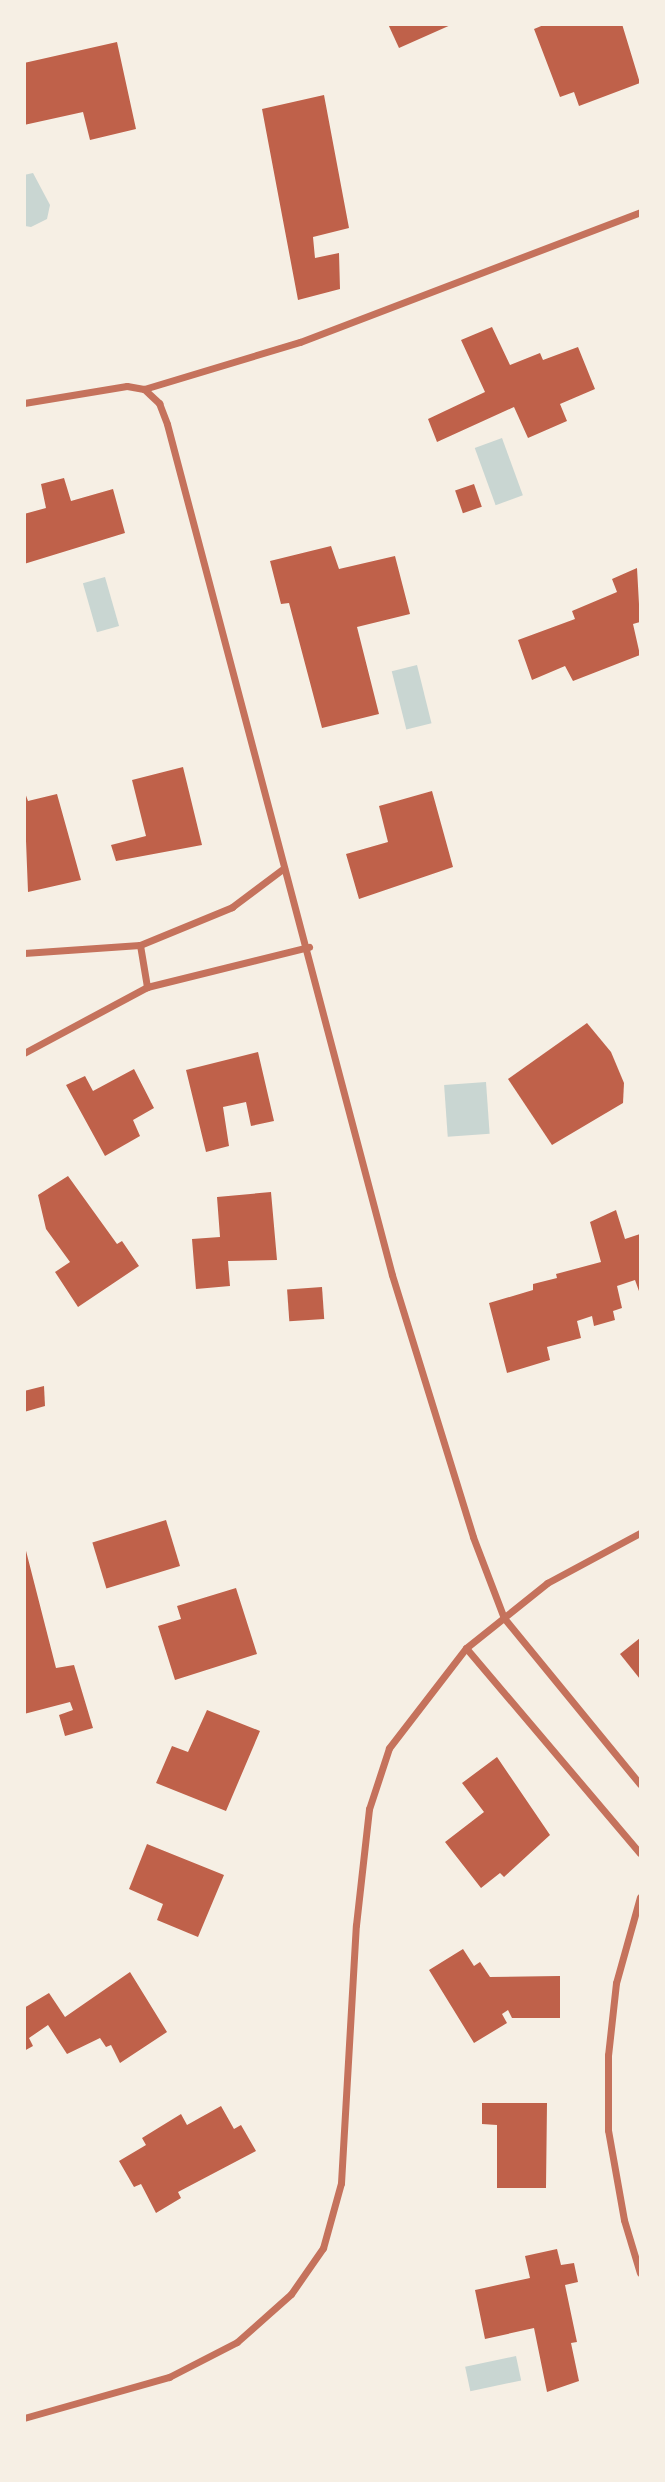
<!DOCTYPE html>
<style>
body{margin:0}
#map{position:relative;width:665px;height:2482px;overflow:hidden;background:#f6efe4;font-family:"Source Sans 3",sans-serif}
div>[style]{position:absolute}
.water>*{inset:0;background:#c9d6d2;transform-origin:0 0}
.building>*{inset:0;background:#bf614a;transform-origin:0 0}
.minor>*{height:7px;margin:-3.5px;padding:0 3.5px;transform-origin:3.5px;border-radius:3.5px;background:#c5725c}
span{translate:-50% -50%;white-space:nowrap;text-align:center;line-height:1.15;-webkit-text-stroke:7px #f6efe4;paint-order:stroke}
.frame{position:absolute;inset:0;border:26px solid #f6efe4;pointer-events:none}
</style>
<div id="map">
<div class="water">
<i style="clip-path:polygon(33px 173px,50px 205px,47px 219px,31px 227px,25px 226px,24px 175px)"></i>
<i style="left:502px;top:438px;width:61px;height:29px;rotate:70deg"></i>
<i style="left:105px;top:577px;width:51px;height:23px;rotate:74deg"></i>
<i style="left:417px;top:665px;width:60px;height:26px;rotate:76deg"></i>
<i style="left:486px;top:1082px;width:52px;height:42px;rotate:86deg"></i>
<i style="left:516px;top:2356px;width:25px;height:52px;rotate:78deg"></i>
</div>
<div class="building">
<i style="clip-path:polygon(388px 24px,453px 24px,399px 48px)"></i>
<i style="clip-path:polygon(546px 24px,622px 24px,640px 83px,579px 106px,574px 92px,560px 97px,534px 29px)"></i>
<i style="clip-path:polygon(117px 42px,136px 129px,90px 140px,83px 112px,24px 125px,24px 63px)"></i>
<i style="clip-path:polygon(324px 95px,349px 228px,313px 237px,315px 258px,339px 253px,340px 289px,298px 300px,262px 109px)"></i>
<i style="clip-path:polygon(492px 327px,510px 365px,540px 353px,543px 360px,578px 347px,595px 389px,560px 404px,567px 421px,528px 438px,514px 407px,437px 442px,428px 419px,485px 392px,461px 340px)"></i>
<i style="clip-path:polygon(64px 478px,71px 501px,113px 489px,125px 533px,24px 564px,24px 514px,46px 508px,41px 484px)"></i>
<i style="left:474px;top:484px;width:24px;height:20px;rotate:71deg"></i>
<i style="clip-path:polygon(331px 546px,339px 569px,395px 556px,410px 614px,357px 627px,379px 714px,322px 728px,289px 603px,281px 604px,270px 561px)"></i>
<i style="clip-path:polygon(637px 568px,640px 622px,633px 624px,640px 655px,573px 681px,565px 666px,532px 680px,518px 640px,575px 619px,572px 611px,617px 592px,612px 579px)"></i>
<i style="clip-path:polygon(183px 767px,202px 845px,116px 861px,111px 845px,146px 836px,132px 780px)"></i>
<i style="clip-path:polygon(24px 790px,28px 801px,57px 794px,81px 880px,28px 892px)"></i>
<i style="clip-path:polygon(432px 791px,453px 867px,359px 899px,346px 854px,388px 842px,379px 806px)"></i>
<i style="clip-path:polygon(587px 1023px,611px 1052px,624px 1083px,623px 1103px,552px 1145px,508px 1079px)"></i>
<i style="clip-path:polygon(258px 1052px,274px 1121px,251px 1126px,246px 1102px,223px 1107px,229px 1146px,206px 1152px,186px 1070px)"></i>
<i style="clip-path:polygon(134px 1069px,154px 1108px,133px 1120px,140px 1136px,105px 1156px,66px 1085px,85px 1076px,93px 1091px)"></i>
<i style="clip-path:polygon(68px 1176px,117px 1244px,122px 1241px,139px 1266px,78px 1307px,55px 1272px,70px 1262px,46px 1229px,38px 1195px)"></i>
<i style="clip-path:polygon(271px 1192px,277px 1260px,228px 1261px,230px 1286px,196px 1289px,192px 1239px,220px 1237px,217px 1197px)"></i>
<i style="clip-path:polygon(616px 1210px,625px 1239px,640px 1234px,640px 1294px,635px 1280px,617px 1286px,622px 1308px,613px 1311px,615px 1320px,594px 1326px,592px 1316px,577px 1321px,581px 1338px,547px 1347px,550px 1360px,507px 1373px,489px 1303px,533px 1290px,533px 1284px,557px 1278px,556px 1274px,601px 1262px,590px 1222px)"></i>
<i style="left:322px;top:1287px;width:32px;height:35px;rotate:86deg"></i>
<i style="clip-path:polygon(44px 1386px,45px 1406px,24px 1412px,24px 1391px)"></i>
<i style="left:166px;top:1520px;width:48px;height:77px;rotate:73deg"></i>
<i style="clip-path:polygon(24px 1543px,56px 1668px,74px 1665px,93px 1728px,65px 1736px,59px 1715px,73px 1710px,70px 1702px,24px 1714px)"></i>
<i style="clip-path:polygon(236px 1588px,257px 1654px,175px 1680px,158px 1626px,181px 1619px,177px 1606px)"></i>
<i style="clip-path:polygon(640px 1638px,640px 1679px,620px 1654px)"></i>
<i style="clip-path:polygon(207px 1710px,260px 1731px,226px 1811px,156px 1783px,172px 1746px,188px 1752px)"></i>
<i style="clip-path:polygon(497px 1757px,550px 1835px,504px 1877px,500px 1873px,481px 1888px,445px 1842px,484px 1812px,462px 1783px)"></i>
<i style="clip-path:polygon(147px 1844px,224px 1875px,198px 1937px,157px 1920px,163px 1904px,129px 1889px)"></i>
<i style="clip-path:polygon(463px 1949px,474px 1966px,480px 1962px,490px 1977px,560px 1976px,560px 2018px,512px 2018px,508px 2010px,502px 2014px,507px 2023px,474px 2043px,429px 1970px)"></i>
<i style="clip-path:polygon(130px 1972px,167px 2032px,120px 2063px,111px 2045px,106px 2047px,100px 2038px,67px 2054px,48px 2025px,29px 2038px,33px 2046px,24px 2051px,24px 2008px,49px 1993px,65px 2017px)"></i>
<i style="clip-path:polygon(482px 2103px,547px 2103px,546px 2188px,497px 2188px,497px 2125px,482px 2124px)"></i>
<i style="clip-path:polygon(221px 2106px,234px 2129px,241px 2125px,256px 2151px,178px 2192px,181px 2198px,156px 2213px,141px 2184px,134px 2187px,119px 2161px,146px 2145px,142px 2138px,181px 2114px,187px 2125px)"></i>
<i style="clip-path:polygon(557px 2249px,561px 2265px,574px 2263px,578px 2282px,565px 2285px,577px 2342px,571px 2343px,579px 2381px,547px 2392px,534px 2328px,485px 2339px,475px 2290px,530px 2278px,525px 2256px)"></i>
</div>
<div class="minor">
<i style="left:144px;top:389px;width:21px;rotate:43deg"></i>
<i style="left:159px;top:403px;width:22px;rotate:69deg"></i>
<i style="left:167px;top:424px;width:880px;rotate:75.19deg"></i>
<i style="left:392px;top:1275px;width:274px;rotate:72.8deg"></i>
<i style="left:473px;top:1537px;width:87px;rotate:69.1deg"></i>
<i style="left:504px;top:1618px;width:215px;rotate:50.7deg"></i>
<i style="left:24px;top:403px;width:104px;rotate:-9.4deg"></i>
<i style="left:127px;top:386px;width:17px;rotate:10deg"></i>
<i style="left:144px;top:389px;width:163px;rotate:-16.8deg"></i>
<i style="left:300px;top:342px;width:364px;rotate:-20.9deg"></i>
<i style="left:140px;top:945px;width:43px;rotate:80.5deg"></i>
<i style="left:24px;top:953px;width:116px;rotate:-3.9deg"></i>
<i style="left:140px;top:945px;width:100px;rotate:-22.4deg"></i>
<i style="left:232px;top:907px;width:65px;rotate:-36.9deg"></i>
<i style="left:24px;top:1053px;width:140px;rotate:-28.2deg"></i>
<i style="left:147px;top:987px;width:167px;rotate:-13.9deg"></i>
<i style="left:466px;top:1648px;width:269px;rotate:49.7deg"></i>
<i style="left:640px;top:1897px;width:89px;rotate:105.6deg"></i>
<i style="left:616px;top:1983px;width:72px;rotate:96.3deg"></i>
<i style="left:608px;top:2055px;width:75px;rotate:90deg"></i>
<i style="left:608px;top:2130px;width:91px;rotate:79.9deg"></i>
<i style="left:624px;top:2220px;width:55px;rotate:73.2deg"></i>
<i style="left:24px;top:2418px;width:151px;rotate:-15.8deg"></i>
<i style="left:169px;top:2377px;width:76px;rotate:-27.2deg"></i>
<i style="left:237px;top:2342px;width:72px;rotate:-41.6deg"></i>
<i style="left:291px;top:2294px;width:56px;rotate:-55.2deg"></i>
<i style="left:323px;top:2248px;width:67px;rotate:-74.5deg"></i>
<i style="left:341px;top:2183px;width:258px;rotate:-86.7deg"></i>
<i style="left:356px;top:1925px;width:117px;rotate:-83.6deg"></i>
<i style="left:369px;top:1809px;width:64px;rotate:-71.8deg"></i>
<i style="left:389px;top:1748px;width:126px;rotate:-52.4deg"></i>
<i style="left:466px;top:1648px;width:104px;rotate:-38.7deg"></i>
<i style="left:547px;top:1583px;width:106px;rotate:-28.3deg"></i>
</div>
<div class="frame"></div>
</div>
